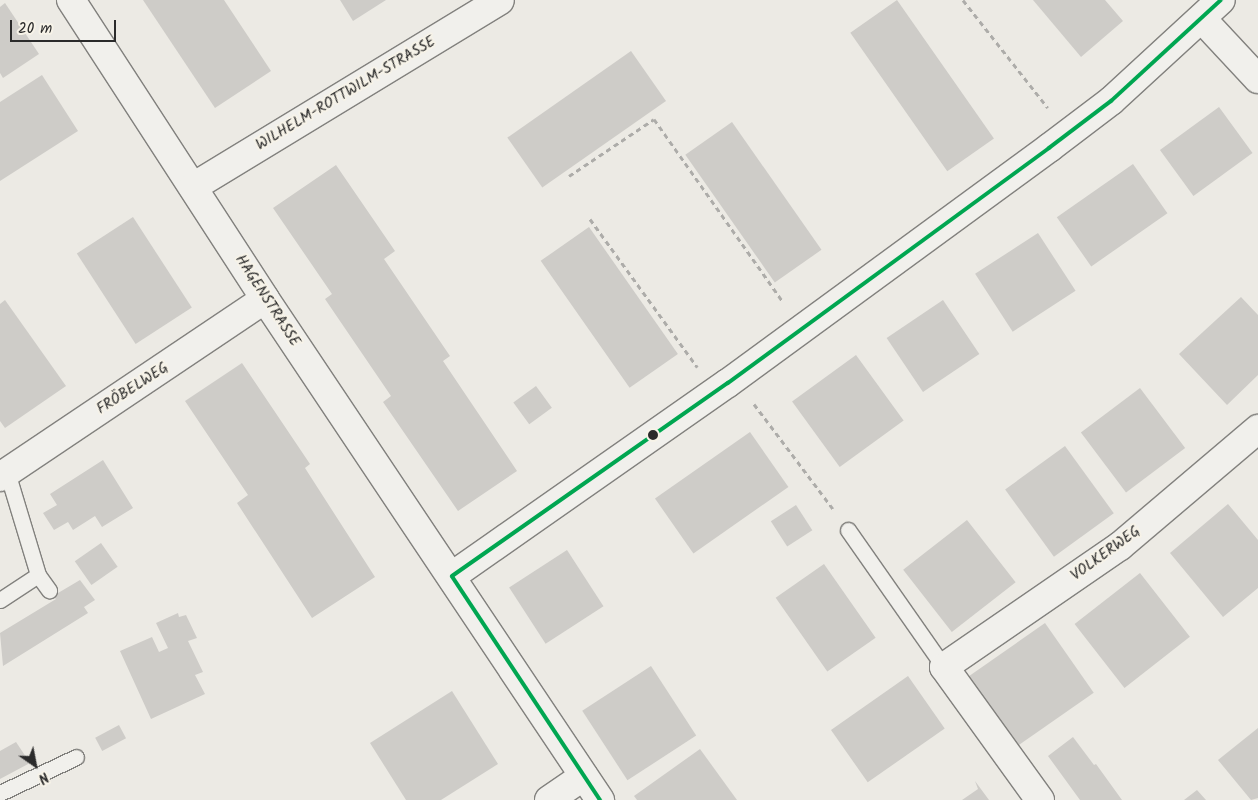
<!DOCTYPE html>
<meta charset="utf-8">
<style>
body{margin:0}
#map{position:relative;width:1258px;height:800px;overflow:hidden;background:#eceae4;font-family:Kalam,sans-serif}
div>[style]{position:absolute}
.building>*{inset:0;background:#ceccc8;transform-origin:0 0}
.path>*{height:3px;margin-top:-1.5px;transform-origin:0;background:repeating-linear-gradient(90deg,#adaca9 0 5px,transparent 0 9px)}
.roads{filter:drop-shadow(1px 0 #82817e) drop-shadow(-1px 0 #82817e) drop-shadow(0 1px #82817e) drop-shadow(0 -1px #82817e)}
.lane>*{height:15px;margin:-7.5px;padding:0 7.5px;transform-origin:7.5px;border-radius:7.5px;background:#f1f0ec}
.street>*{height:28px;margin:-14px;padding:0 14px;transform-origin:14px;border-radius:14px;background:#f1f0ec}
.bus-1>*{height:4px;margin:-2px;padding:0 2px;transform-origin:2px;border-radius:2px;background:#00a651}
.dots>*{width:14px;height:14px;translate:-50% -50%;box-sizing:border-box;border:2px solid #f7f3e8;border-radius:50%}
span{translate:-50% -50%;white-space:nowrap;text-align:center;line-height:1.15;-webkit-text-stroke:4px #f7f3e8;paint-order:stroke}
.street-label{font-size:15px;color:#2b2b2b}
.north{position:absolute;left:10px;top:740px;width:50px;height:50px;-webkit-text-stroke:4px #f7f3e8;paint-order:stroke;rotate:147deg;font-size:14px;font-weight:700;line-height:20px;text-align:center;color:#2b2b2b}
.north::after{content:'';display:block;margin:auto;width:18px;height:22px;background:#2b2b2b;clip-path:polygon(50% 0,100% 100%,50% 72%,0 100%)}
.scale{position:absolute;left:10px;top:20px;width:106px;height:22px;box-sizing:border-box;border:2px solid #2b2b2b;border-top:0;padding-left:6px;font-size:15px;line-height:18px;white-space:nowrap;color:#2b2b2b;-webkit-text-stroke:4px #f7f3e8;paint-order:stroke}
</style>
<div id="map">
<div class="building">
<i style="clip-path:polygon(143px 0,224px 0,271px 71px,215px 108px)"></i>
<i style="clip-path:polygon(340px 0,386px 0,353px 21px)"></i>
<i style="left:897px;top:0;width:169px;height:57px;rotate:55deg"></i>
<i style="clip-path:polygon(1033px 0,1105px 0,1123px 21px,1081px 57px)"></i>
<i style="clip-path:polygon(5px 3px,39px 54px,3px 78px,0 73px,0 7px)"></i>
<i style="left:631px;top:51px;width:61px;height:151px;rotate:55deg"></i>
<i style="clip-path:polygon(42px 75px,78px 131px,0 181px,0 102px)"></i>
<i style="left:1219px;top:107px;width:57px;height:73px;rotate:54deg"></i>
<i style="left:732px;top:122px;width:156px;height:57px;rotate:55deg"></i>
<i style="left:1133px;top:164px;width:60px;height:93px;rotate:55deg"></i>
<i style="clip-path:polygon(336px 165px,395px 251px,384px 259px,450px 356px,443px 361px,517px 471px,458px 511px,383px 402px,391px 396px,325px 299px,332px 294px,273px 208px)"></i>
<i style="left:133px;top:217px;width:108px;height:67px;rotate:57deg"></i>
<i style="left:589px;top:227px;width:155px;height:59px;rotate:55deg"></i>
<i style="left:1038px;top:233px;width:69px;height:75px;rotate:57deg"></i>
<i style="clip-path:polygon(1241px 297px,1258px 315px,1258px 375px,1227px 405px,1179px 354px)"></i>
<i style="clip-path:polygon(5px 300px,66px 386px,5px 428px,0 421px,0 304px)"></i>
<i style="left:943px;top:300px;width:65px;height:68px;rotate:56deg"></i>
<i style="left:856px;top:355px;width:81px;height:79px;rotate:54deg"></i>
<i style="clip-path:polygon(242px 363px,310px 464px,305px 468px,375px 577px,312px 618px,237px 503px,248px 495px,185px 401px)"></i>
<i style="left:536px;top:386px;width:27px;height:28px;rotate:54deg"></i>
<i style="left:1140px;top:388px;width:75px;height:74px;rotate:53deg"></i>
<i style="left:750px;top:432px;width:67px;height:116px;rotate:55deg"></i>
<i style="left:1065px;top:446px;width:83px;height:74px;rotate:54deg"></i>
<i style="clip-path:polygon(103px 460px,133px 508px,102px 527px,95px 516px,73px 530px,68px 522px,54px 530px,43px 513px,57px 505px,50px 494px)"></i>
<i style="clip-path:polygon(1228px 504px,1258px 540px,1258px 588px,1223px 617px,1170px 553px)"></i>
<i style="left:796px;top:505px;width:30px;height:30px;rotate:57deg"></i>
<i style="left:967px;top:520px;width:79px;height:81px;rotate:52deg"></i>
<i style="left:101px;top:543px;width:29px;height:32px;rotate:55deg"></i>
<i style="left:567px;top:550px;width:67px;height:69px;rotate:57deg"></i>
<i style="left:824px;top:564px;width:90px;height:59px;rotate:55deg"></i>
<i style="left:1140px;top:573px;width:81px;height:83px;rotate:52deg"></i>
<i style="clip-path:polygon(80px 580px,95px 600px,84px 607px,88px 613px,3px 666px,0 633px,56px 599px,53px 596px)"></i>
<i style="clip-path:polygon(178px 613px,179px 617px,186px 615px,197px 638px,188px 641px,203px 672px,195px 675px,205px 694px,151px 719px,120px 651px,152px 637px,159px 652px,168px 648px,156px 623px)"></i>
<i style="left:1045px;top:623px;width:85px;height:100px;rotate:55deg"></i>
<i style="left:651px;top:666px;width:83px;height:82px;rotate:57deg"></i>
<i style="left:908px;top:676px;width:64px;height:94px;rotate:55deg"></i>
<i style="clip-path:polygon(452px 691px,498px 764px,441px 800px,406px 800px,370px 743px)"></i>
<i style="left:119px;top:725px;width:15px;height:27px;rotate:62deg"></i>
<i style="clip-path:polygon(1258px 728px,1258px 798px,1251px 800px,1218px 760px)"></i>
<i style="clip-path:polygon(1073px 737px,1094px 765px,1096px 764px,1122px 800px,1080px 800px,1048px 756px)"></i>
<i style="clip-path:polygon(16px 742px,30px 763px,0 779px,0 751px)"></i>
<i style="clip-path:polygon(700px 749px,737px 800px,637px 800px,634px 796px)"></i>
<i style="clip-path:polygon(975px 781px,989px 800px,962px 800px,978px 789px)"></i>
<i style="clip-path:polygon(1197px 790px,1206px 800px,1184px 800px)"></i>
</div>
<div class="path">
<i style="left:963px;top:0;width:137px;rotate:51.8deg"></i>
<i style="left:569px;top:176px;width:102px;rotate:-33.8deg"></i>
<i style="left:654px;top:119px;width:224px;rotate:54.8deg"></i>
<i style="left:590px;top:219px;width:183px;rotate:54.1deg"></i>
<i style="left:754px;top:404px;width:131px;rotate:53deg"></i>
</div>
<div class="roads">
<div class="lane">
<i style="left:7px;top:472px;width:108px;rotate:73.2deg"></i>
<i style="left:38px;top:575px;width:19px;rotate:54deg"></i>
<i style="left:848px;top:530px;width:167px;rotate:55deg"></i>
<i style="left:0;top:600px;width:45px;rotate:-33.3deg"></i>
<i style="left:0;top:793px;width:84px;rotate:-25.3deg"></i>
</div>
<div class="street">
<i style="left:71px;top:0;width:356px;rotate:57deg"></i>
<i style="left:265px;top:299px;width:603px;rotate:56.23deg"></i>
<i style="left:1202px;top:19px;width:82px;rotate:47deg"></i>
<i style="left:193px;top:187px;width:359px;rotate:-31.3deg"></i>
<i style="left:0;top:477px;width:319px;rotate:-33.9deg"></i>
<i style="left:452px;top:576px;width:337px;rotate:-35deg"></i>
<i style="left:728px;top:383px;width:398px;rotate:-36.2deg"></i>
<i style="left:1049px;top:148px;width:78px;rotate:-37.2deg"></i>
<i style="left:1111px;top:101px;width:149px;rotate:-42.6deg"></i>
<i style="left:549px;top:800px;width:42px;rotate:-34.4deg"></i>
<i style="left:1040px;top:800px;width:164px;rotate:-125.8deg"></i>
<i style="left:944px;top:667px;width:214px;rotate:-34.5deg"></i>
<i style="left:1120px;top:546px;width:181px;rotate:-40.3deg"></i>
</div>
</div>
<div class="bus-1">
<i style="left:600px;top:800px;width:268px;rotate:-123.5deg"></i>
<i style="left:452px;top:576px;width:337px;rotate:-35deg"></i>
<i style="left:728px;top:383px;width:398px;rotate:-36.2deg"></i>
<i style="left:1049px;top:148px;width:78px;rotate:-37.2deg"></i>
<i style="left:1111px;top:101px;width:149px;rotate:-42.6deg"></i>
</div>
<div class="dots">
<i style="left:653px;top:435px;background:#2b2b2b"></i>
</div>
<div class="street-label">
<span style="left:346px;top:94px;rotate:-31deg">WILHELM-ROTTWILM-STRASSE</span>
<span style="left:267px;top:301px;rotate:57deg">HAGENSTRASSE</span>
<span style="left:133px;top:389px;rotate:-33deg">FRÖBELWEG</span>
<span style="left:1106px;top:554px;rotate:-36deg">VOLKERWEG</span>
</div>
<div class="north">N</div>
<div class="scale">20 m</div>
</div>
